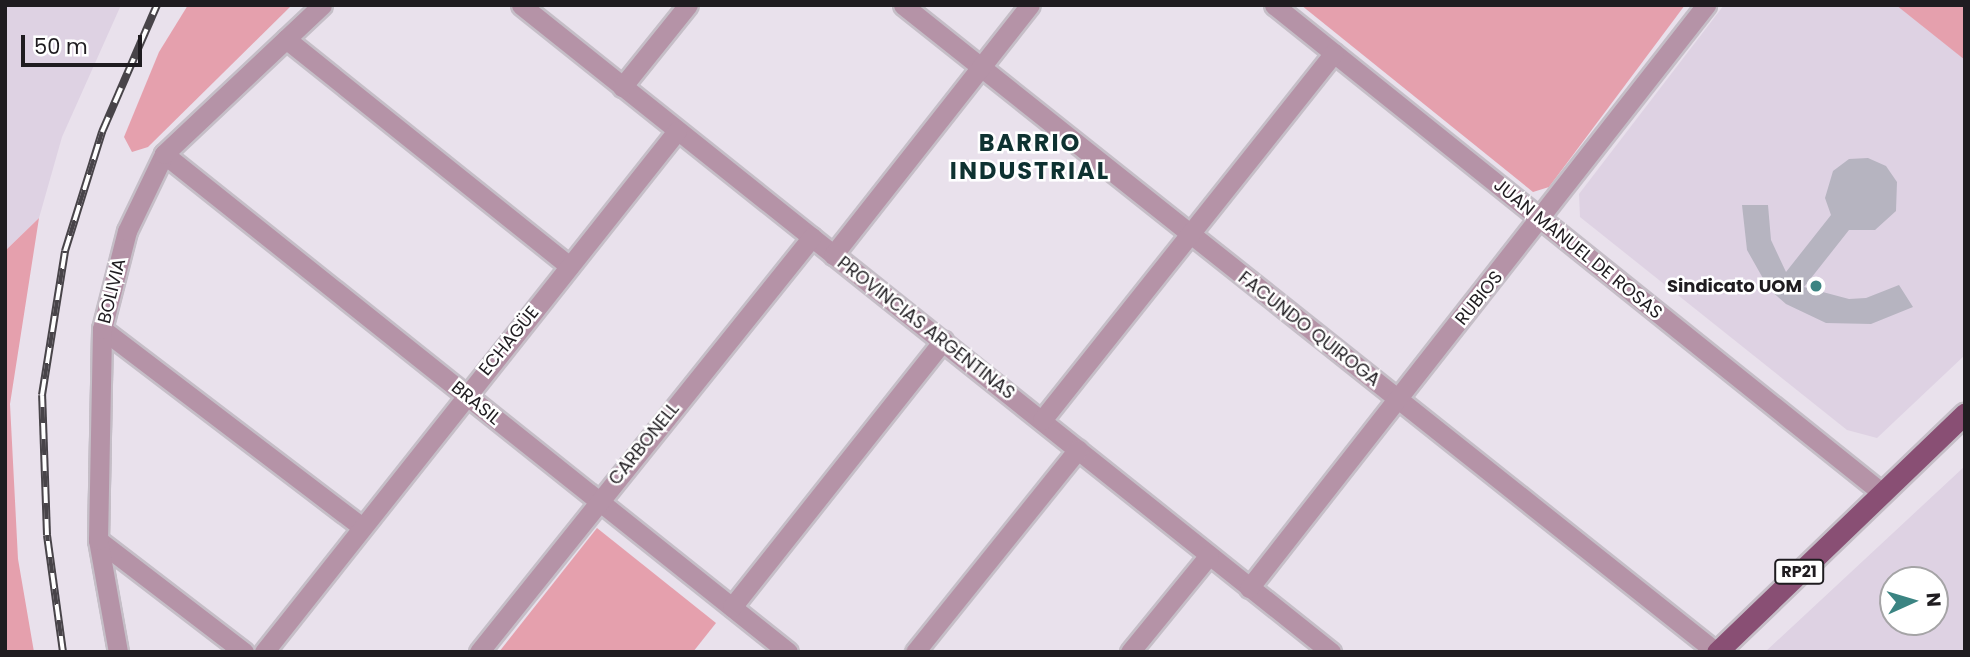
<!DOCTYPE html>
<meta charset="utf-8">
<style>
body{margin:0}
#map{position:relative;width:1970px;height:657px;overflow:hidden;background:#e9e1ec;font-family:Poppins,sans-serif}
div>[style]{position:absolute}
.built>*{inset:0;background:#ded2e3}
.green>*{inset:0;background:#e5a0ad}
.building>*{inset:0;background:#b6b4c0}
.roads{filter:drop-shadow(2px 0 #c5bec7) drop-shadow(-2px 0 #c5bec7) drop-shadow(0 2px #c5bec7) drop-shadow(0 -2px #c5bec7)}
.minor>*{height:19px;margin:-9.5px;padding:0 9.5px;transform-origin:9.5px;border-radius:9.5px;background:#b593a7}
.major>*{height:21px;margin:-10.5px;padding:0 10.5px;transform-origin:10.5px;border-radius:10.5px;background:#894f74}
.rail>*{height:8px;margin-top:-4px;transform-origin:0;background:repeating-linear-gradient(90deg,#fff 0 16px,#484449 0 32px);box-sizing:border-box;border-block:2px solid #484449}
.dots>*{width:19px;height:19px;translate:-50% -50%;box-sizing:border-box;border:4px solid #fff;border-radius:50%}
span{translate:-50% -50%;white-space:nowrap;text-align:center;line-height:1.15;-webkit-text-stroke:5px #fff;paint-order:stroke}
.shield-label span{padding:2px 5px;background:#fff;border:2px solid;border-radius:5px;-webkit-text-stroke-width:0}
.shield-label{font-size:16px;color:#1f1c20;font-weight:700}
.street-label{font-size:18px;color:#1f1c20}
.poi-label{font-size:18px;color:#1f1c20;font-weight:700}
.right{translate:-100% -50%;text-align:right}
.district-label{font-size:24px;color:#0e3231;font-weight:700;letter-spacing:2px}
.frame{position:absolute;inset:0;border:7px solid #1f1c20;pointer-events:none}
.north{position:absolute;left:1879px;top:566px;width:70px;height:70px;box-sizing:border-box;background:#fff;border:2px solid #a5a4a6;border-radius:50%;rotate:86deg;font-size:19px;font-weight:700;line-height:28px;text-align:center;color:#1f1c20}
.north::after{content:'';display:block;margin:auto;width:24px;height:32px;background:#3b8482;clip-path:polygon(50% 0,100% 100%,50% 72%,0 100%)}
.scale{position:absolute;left:21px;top:35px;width:121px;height:32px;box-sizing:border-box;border:4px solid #1f1c20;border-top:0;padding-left:9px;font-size:21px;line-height:24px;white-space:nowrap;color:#1f1c20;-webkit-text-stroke:5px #fff;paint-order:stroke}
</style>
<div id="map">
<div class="built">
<i style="clip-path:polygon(5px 5px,121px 5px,62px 137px,39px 218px,5px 251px)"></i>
<i style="clip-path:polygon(1724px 5px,1965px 5px,1965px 355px,1877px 438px,1847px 430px,1580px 217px,1579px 194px)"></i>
<i style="clip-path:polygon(evenodd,1965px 466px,1965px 652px,1765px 652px,1965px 466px,1893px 580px,1935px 580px,1935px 622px,1893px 622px,1893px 580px)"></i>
</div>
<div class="green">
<i style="clip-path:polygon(188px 5px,292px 5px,148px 147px,132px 152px,124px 137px,159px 52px)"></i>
<i style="clip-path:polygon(1301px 5px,1685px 5px,1549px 187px,1533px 192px)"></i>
<i style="clip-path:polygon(1896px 5px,1965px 5px,1965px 60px)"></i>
<i style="clip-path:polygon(39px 218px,10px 404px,18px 559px,34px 652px,5px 652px,5px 251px)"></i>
<i style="clip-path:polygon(597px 528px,716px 623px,693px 652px,499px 652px)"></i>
</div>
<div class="building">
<i style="clip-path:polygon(1868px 158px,1886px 166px,1897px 182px,1896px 211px,1875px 230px,1849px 230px,1804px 287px,1849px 299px,1866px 298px,1899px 285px,1913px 307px,1871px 324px,1826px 323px,1786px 304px,1769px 289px,1747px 250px,1742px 205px,1768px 205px,1771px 240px,1786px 272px,1831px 215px,1825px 198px,1833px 171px,1849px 159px)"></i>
</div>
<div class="roads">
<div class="minor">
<i style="left:521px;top:5px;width:1037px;rotate:38.62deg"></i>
<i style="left:903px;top:5px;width:1039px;rotate:38.51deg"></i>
<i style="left:1274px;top:5px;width:778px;rotate:38.74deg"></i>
<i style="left:286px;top:39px;width:363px;rotate:38.7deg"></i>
<i style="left:622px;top:87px;width:105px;rotate:-51.2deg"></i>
<i style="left:164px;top:154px;width:798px;rotate:38.59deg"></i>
<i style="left:833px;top:255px;width:318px;rotate:-51.8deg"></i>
<i style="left:102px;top:329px;width:327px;rotate:37.3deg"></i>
<i style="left:1042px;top:420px;width:469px;rotate:-51.5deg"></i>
<i style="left:98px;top:540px;width:184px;rotate:37.5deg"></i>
<i style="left:1249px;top:588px;width:741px;rotate:-51.91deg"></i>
<i style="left:732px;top:607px;width:340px;rotate:-51.6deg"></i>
<i style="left:118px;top:652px;width:114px;rotate:-100.1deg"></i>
<i style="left:98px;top:540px;width:211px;rotate:-88.9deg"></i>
<i style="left:102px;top:329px;width:101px;rotate:-75.7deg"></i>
<i style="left:127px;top:231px;width:85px;rotate:-64.3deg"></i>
<i style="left:164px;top:154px;width:217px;rotate:-43.3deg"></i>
<i style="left:264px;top:652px;width:665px;rotate:-51.6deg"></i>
<i style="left:479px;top:652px;width:532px;rotate:-51.26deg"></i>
<i style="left:915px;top:652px;width:260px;rotate:-51.2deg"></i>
<i style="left:1130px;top:652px;width:125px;rotate:-50.8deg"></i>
</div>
<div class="major">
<i style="left:1717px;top:652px;width:344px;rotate:-43.9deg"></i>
</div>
</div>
<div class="rail">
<i style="left:63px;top:652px;width:118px;rotate:-97.8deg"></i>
<i style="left:47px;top:535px;width:140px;rotate:-92deg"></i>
<i style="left:42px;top:395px;width:146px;rotate:-80.9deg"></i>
<i style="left:65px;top:251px;width:125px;rotate:-72.7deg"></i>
<i style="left:102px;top:132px;width:138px;rotate:-66.6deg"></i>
</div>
<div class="dots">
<i style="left:1816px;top:286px;background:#3b8482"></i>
</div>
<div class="shield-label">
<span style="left:1799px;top:572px">RP21</span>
</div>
<div class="street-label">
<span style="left:1578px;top:249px;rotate:39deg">JUAN MANUEL DE ROSAS</span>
<span style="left:112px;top:291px;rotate:-76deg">BOLIVIA</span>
<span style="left:1479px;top:298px;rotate:-51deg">RUBIOS</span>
<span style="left:926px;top:328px;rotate:38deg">PROVINCIAS ARGENTINAS</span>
<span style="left:1309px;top:329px;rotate:38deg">FACUNDO QUIROGA</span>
<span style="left:509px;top:341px;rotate:-51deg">ECHAGÜE</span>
<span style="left:476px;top:403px;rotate:39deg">BRASIL</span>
<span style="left:644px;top:444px;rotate:-51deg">CARBONELL</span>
</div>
<div class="poi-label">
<span class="right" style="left:1802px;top:286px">Sindicato UOM</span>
</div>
<div class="district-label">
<span style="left:1030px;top:157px">BARRIO<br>INDUSTRIAL</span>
</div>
<div class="frame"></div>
<div class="north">N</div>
<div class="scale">50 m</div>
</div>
